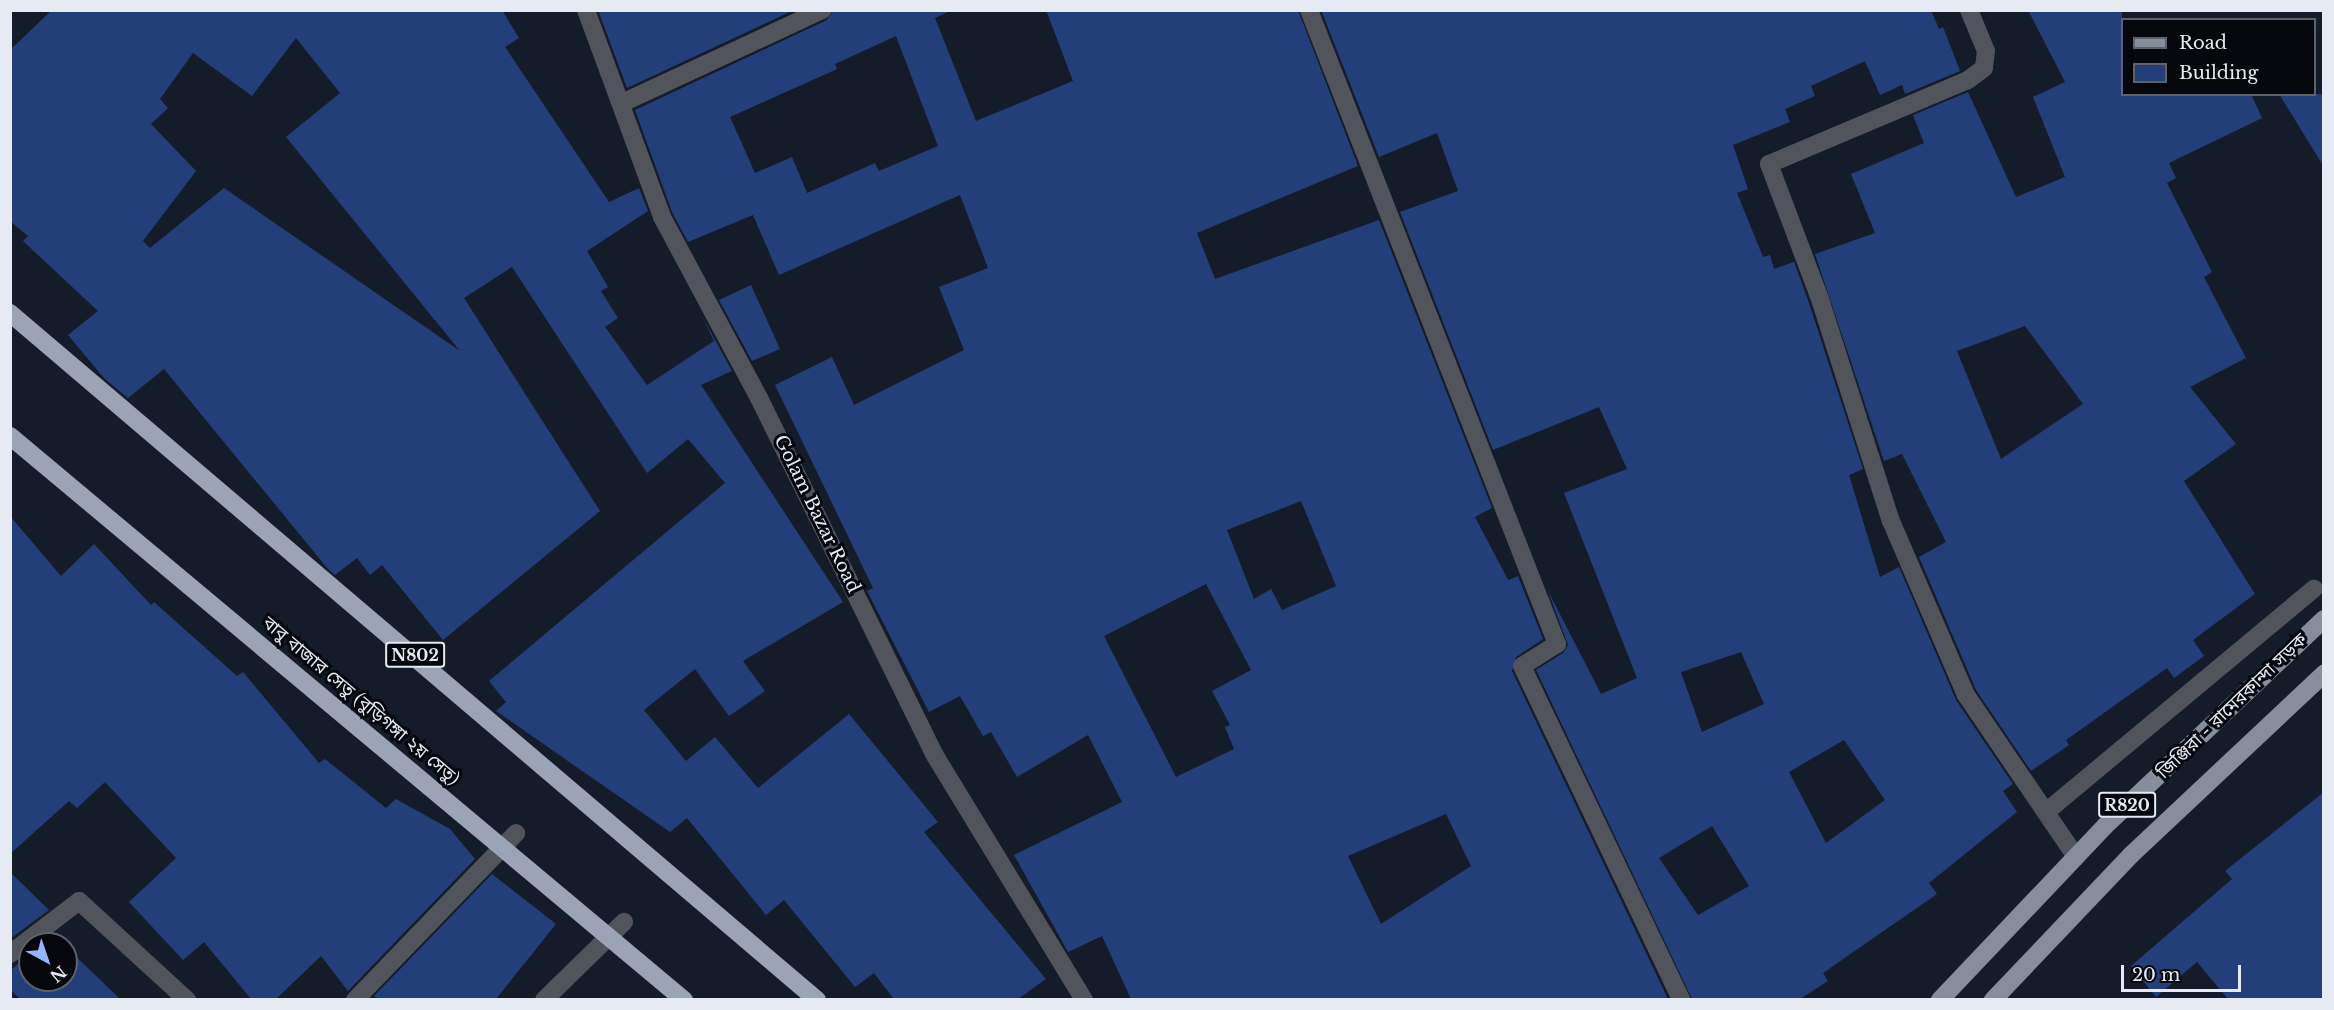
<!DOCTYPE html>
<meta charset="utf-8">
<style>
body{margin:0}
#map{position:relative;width:2334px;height:1010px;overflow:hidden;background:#151c29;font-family:"Libre Baskerville","Noto Sans Bengali",serif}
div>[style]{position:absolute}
.building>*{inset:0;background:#233f7a}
.street>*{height:18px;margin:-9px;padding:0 9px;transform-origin:9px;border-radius:9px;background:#51545b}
.primary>*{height:18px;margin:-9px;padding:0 9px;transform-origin:9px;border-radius:9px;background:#868d9b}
.highway>*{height:18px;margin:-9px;padding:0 9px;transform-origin:9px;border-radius:9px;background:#9ba4b5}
span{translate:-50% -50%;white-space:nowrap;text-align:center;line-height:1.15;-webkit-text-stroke:6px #05070c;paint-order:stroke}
.shield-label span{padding:2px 4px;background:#05070c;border:2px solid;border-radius:4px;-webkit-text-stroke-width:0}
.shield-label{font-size:16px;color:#e5eaf3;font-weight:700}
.street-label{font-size:18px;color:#e5eaf3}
.frame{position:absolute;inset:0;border:12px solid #e5eaf3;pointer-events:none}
.legend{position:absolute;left:2121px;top:18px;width:195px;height:78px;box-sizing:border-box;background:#05070c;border:2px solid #5f6268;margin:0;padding:8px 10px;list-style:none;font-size:18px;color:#e5eaf3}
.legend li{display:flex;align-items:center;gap:12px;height:30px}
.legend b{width:30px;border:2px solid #5f6268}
.north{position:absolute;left:18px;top:932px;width:60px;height:60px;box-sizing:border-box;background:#05070c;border:2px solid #5f6268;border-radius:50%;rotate:140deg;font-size:16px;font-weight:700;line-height:24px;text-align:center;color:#e5eaf3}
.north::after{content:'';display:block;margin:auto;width:21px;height:27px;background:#93b7fd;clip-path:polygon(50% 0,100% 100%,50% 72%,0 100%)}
.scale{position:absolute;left:2121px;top:965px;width:120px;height:27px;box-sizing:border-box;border:3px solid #e5eaf3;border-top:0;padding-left:8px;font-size:18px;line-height:21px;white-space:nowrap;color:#e5eaf3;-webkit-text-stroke:4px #05070c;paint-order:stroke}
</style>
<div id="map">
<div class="building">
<i style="clip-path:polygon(evenodd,52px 10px,502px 10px,519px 38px,505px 47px,609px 202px,639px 188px,648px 211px,587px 251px,608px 287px,601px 291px,618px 318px,605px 327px,647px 385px,714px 341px,702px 316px,732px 371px,701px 385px,843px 602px,743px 661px,765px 691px,729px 716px,695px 669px,644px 710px,686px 761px,715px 737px,758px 788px,849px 714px,938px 822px,924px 832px,1046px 979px,1018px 999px,894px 999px,874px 973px,855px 987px,784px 900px,766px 915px,687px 818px,670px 832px,496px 711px,506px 702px,489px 681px,725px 483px,688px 439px,647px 473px,512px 267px,464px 298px,600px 511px,443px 640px,382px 565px,370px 575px,357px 558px,335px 575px,328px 569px,164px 369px,128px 398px,104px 378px,68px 335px,98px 311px,23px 241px,28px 236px,10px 221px,10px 50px,52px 10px,296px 38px,340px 93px,286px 137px,460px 351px,224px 188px,150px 248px,143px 241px,196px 171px,151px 124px,168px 108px,160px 99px,193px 53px,252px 96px,296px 38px)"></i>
<i style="clip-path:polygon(598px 10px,794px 10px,627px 88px)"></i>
<i style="clip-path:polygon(evenodd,833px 10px,952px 10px,935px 18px,976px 121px,1073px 81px,1046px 10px,1298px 10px,1358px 166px,1197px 233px,1215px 279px,1379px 220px,1492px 508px,1475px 517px,1508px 580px,1518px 576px,1543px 639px,1516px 657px,1512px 671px,1668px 999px,1131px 999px,1102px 936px,1068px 952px,1014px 855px,1122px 802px,1088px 735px,1017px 777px,991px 732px,983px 736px,960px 696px,929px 712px,867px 591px,873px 588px,775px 385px,832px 357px,854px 405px,964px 350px,939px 287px,988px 268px,960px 195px,779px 275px,753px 215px,688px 242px,672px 212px,635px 110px,827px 20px,833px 10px,896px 36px,938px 146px,879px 171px,875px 163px,807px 193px,792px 157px,755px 173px,730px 117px,837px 69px,835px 64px,896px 36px,833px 10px,1301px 501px,1336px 586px,1282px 610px,1271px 589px,1254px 599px,1227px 530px,1301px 501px,833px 10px,1206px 584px,1251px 670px,1212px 691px,1230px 725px,1225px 727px,1234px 749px,1176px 777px,1104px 636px,1206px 584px,833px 10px,1446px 814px,1471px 866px,1381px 924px,1348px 856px,1446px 814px)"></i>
<i style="clip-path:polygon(evenodd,1321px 10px,1931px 10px,1939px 29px,1943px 27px,1960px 71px,1905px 94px,1902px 85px,1880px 95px,1865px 61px,1811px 86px,1815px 96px,1785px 109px,1790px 122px,1733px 145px,1748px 189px,1737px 193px,1763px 257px,1770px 255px,1774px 269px,1794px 262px,1808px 300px,1863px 469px,1849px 475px,1880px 577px,1899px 567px,1956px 700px,2013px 784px,2003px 791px,2017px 812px,1929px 883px,1937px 894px,1823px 973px,1828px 981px,1800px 999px,1692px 999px,1536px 670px,1563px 653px,1568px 645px,1548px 591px,1601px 694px,1637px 678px,1564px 493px,1627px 469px,1599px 407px,1493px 450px,1400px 212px,1458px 191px,1437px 133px,1379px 157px,1321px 10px,1741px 652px,1764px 704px,1702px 732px,1681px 672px,1741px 652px,1321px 10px,1844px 740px,1885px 800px,1826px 843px,1789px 772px,1844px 740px,1321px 10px,1712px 826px,1749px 886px,1698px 915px,1659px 858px,1712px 826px)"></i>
<i style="clip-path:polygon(evenodd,2028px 10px,2122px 10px,2122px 94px,2251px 94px,2262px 118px,2169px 163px,2176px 178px,2167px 183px,2212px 272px,2204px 277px,2246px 358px,2190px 387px,2236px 444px,2184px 481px,2255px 594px,2193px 640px,2204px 656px,2174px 678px,2167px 668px,2066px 740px,2069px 745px,2031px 771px,1976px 690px,1919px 557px,1946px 542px,1902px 454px,1884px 461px,1815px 254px,1875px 233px,1851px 174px,1924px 143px,1913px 115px,1968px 92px,2016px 197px,2065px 177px,2033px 97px,2065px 82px,2028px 10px,2025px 326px,2083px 404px,2001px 459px,1957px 351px,2025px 326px)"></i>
<i style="clip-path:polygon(2279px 94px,2324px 94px,2324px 167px)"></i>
<i style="clip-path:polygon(751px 285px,780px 349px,752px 361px,719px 300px)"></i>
<i style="clip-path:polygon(10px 516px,61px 576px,94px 544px,151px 605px,154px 602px,237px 676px,243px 672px,319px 763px,325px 759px,386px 808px,396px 799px,450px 829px,475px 859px,348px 991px,321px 956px,276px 999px,251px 999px,204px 942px,183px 960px,129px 902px,176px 858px,105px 782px,77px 808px,69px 801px,10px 854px)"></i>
<i style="clip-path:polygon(2324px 792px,2324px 999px,2228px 999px,2197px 962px,2156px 997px,2131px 966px,2232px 879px,2225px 871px)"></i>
<i style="clip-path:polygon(10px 872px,49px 910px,10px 939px)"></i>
<i style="clip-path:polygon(492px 874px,556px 924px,496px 999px,378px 999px,374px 996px)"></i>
<i style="clip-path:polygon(53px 935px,63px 944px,41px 944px)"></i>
<i style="clip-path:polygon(66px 947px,120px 999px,20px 999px,10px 989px,10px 971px,30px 953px,30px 980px,66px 980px)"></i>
</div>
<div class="street">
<i style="left:586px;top:10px;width:221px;rotate:69.8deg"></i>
<i style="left:662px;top:217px;width:205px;rotate:61.8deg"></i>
<i style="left:759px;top:398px;width:397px;rotate:63.8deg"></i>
<i style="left:934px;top:754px;width:288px;rotate:58.6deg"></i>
<i style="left:1309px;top:10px;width:681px;rotate:68.64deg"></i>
<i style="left:1557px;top:644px;width:41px;rotate:147.8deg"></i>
<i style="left:1522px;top:666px;width:370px;rotate:64.5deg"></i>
<i style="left:1969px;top:10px;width:44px;rotate:67.5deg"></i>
<i style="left:1986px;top:51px;width:17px;rotate:97deg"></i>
<i style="left:1984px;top:68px;width:20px;rotate:143deg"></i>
<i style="left:1968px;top:80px;width:216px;rotate:157.1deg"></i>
<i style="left:1769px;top:164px;width:141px;rotate:69.3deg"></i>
<i style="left:1819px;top:296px;width:236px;rotate:72.3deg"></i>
<i style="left:1891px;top:521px;width:189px;rotate:66.7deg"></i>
<i style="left:1966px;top:695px;width:196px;rotate:55.8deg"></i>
<i style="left:622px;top:103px;width:221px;rotate:-24.9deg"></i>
<i style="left:2046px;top:812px;width:349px;rotate:-39.8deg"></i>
<i style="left:10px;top:954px;width:87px;rotate:-37.5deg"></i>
<i style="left:79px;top:901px;width:147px;rotate:42.5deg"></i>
<i style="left:355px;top:1000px;width:232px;rotate:-46deg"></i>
<i style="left:544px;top:1000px;width:112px;rotate:-44.3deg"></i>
</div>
<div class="primary">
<i style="left:1940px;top:1000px;width:240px;rotate:-46.5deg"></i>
<i style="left:2105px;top:826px;width:301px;rotate:-43.4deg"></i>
<i style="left:1993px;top:1000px;width:200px;rotate:-46.4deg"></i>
<i style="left:2131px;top:855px;width:265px;rotate:-43.2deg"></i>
</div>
<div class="highway">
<i style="left:10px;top:313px;width:1060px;rotate:40.41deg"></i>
<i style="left:10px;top:436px;width:879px;rotate:39.92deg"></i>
</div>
<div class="shield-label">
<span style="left:415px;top:655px">N802</span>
<span style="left:2127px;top:805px">R820</span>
</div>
<div class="street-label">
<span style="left:817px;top:514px;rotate:64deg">Golam Bazar Road</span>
<span style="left:361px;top:701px;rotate:40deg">বাবু বাজার সেতু (বুড়িগঙ্গা ২য় সেতু)</span>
<span style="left:2232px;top:706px;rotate:-44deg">জিঞ্জিরা - রামেরকান্দা সড়ক</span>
</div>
<div class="frame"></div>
<ul class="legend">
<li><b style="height:8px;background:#868d9b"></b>Road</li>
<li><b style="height:16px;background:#233f7a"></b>Building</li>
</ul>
<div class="north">N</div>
<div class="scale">20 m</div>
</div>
